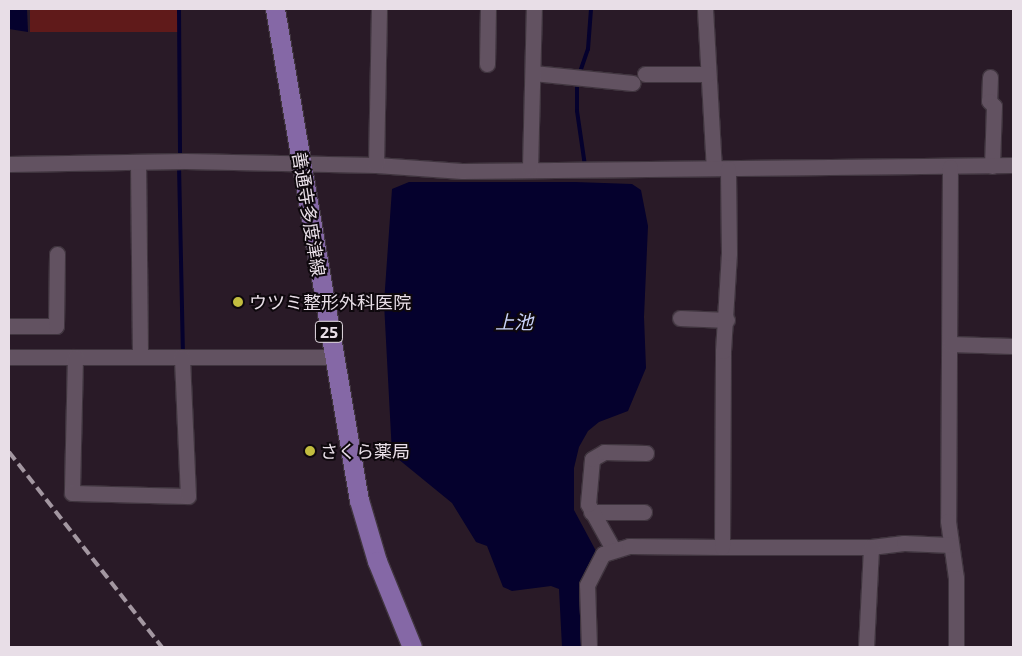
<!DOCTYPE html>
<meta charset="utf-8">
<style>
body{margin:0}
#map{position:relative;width:1022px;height:656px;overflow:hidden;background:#291a27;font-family:"Exo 2","Noto Sans JP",sans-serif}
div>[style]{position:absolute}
.green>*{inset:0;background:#601a1a;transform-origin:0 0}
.water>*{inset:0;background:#05012d}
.stream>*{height:4px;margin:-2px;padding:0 2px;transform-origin:2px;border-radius:2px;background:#05012d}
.roads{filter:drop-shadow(1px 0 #40353f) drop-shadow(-1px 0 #40353f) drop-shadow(0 1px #40353f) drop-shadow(0 -1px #40353f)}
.minor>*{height:15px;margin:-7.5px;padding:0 7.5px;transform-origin:7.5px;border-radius:7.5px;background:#625261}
.major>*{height:19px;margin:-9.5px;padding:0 9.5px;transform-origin:9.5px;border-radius:9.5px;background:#8568a6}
.rail>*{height:4px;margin-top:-2px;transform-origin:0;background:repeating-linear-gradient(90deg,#a397a1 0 10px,transparent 0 15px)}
.dots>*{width:14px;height:14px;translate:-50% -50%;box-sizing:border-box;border:2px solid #0e080d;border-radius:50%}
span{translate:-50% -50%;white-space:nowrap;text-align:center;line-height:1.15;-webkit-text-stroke:4px #0e080d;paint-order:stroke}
.shield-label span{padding:1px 4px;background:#0e080d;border:1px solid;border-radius:4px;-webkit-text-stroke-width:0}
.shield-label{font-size:16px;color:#e8dee7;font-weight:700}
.street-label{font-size:18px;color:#e8dee7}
.poi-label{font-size:18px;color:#e8dee7}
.left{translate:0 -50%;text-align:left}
.water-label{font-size:19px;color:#c9d2f9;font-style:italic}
.frame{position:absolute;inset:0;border:10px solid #e8dee7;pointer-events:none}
</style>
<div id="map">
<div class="green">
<i style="left:30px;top:9px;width:149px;height:23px"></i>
</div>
<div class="water">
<i style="clip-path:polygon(9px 9px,27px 9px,28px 32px,9px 29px)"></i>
<i style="clip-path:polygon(409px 182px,575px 182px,632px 184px,641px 190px,648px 226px,644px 317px,646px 368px,628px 411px,599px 422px,588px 431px,579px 447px,574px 468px,574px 510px,596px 551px,585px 571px,582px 588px,583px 647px,562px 647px,559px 589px,551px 586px,512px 591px,503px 587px,487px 546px,476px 542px,452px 503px,392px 454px,384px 303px,392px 189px)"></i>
</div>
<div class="stream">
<i style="left:179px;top:9px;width:146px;rotate:89.6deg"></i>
<i style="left:580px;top:72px;width:24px;rotate:-71deg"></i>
<i style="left:588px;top:49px;width:40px;rotate:-85.7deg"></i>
<i style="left:577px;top:84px;width:27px;rotate:90deg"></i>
<i style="left:577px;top:111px;width:56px;rotate:81.7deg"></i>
<i style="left:179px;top:165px;width:185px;rotate:88.8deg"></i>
</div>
<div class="roads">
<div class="minor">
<i style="left:705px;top:9px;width:159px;rotate:86.8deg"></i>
<i style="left:487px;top:64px;width:55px;rotate:-89deg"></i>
<i style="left:533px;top:73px;width:100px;rotate:5.7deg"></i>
<i style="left:645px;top:74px;width:63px"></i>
<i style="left:990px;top:77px;width:24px;rotate:92deg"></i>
<i style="left:989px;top:101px;width:7px;rotate:45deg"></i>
<i style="left:994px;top:106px;width:60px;rotate:91.9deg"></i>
<i style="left:138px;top:162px;width:195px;rotate:89.4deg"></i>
<i style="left:9px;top:164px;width:176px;rotate:-1deg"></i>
<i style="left:185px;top:161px;width:191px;rotate:1.2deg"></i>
<i style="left:376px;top:165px;width:86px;rotate:4deg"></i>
<i style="left:462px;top:171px;width:551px;rotate:-0.62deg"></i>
<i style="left:376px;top:165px;width:156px;rotate:-88.9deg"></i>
<i style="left:950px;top:167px;width:354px;rotate:90.3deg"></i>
<i style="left:948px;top:521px;width:58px;rotate:82deg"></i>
<i style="left:956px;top:578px;width:69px;rotate:90deg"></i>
<i style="left:530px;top:168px;width:159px;rotate:-88.6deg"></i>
<i style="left:680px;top:318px;width:47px;rotate:2.4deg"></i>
<i style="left:9px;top:326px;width:47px"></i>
<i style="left:56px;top:326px;width:72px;rotate:-89.2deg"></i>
<i style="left:950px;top:344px;width:63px;rotate:1.8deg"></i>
<i style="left:9px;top:357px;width:325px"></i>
<i style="left:75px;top:357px;width:136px;rotate:91.3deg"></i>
<i style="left:72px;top:493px;width:116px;rotate:1.5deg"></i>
<i style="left:188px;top:496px;width:139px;rotate:-92.5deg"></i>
<i style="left:591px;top:512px;width:53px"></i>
<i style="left:722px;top:547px;width:149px"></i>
<i style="left:871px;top:547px;width:33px;rotate:-7deg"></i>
<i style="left:904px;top:543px;width:47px;rotate:2.4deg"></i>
<i style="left:613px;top:549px;width:51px;rotate:-119.1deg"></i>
<i style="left:588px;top:504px;width:45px;rotate:-84.9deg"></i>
<i style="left:592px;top:459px;width:14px;rotate:-30deg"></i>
<i style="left:604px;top:452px;width:42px;rotate:1.4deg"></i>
<i style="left:589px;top:647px;width:62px;rotate:-91.8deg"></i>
<i style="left:587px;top:585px;width:35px;rotate:-63deg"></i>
<i style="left:603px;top:554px;width:27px;rotate:-17deg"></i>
<i style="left:629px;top:546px;width:93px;rotate:0.6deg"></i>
<i style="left:722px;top:547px;width:196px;rotate:-89.7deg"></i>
<i style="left:723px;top:351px;width:98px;rotate:-86.5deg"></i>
<i style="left:729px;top:253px;width:84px;rotate:-90.7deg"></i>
<i style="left:866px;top:647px;width:100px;rotate:-87.1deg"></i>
</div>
<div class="major">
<i style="left:275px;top:9px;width:498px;rotate:80.3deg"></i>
<i style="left:359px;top:500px;width:64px;rotate:73.6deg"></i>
<i style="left:377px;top:561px;width:93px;rotate:67.9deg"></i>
</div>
</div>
<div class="rail">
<i style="left:9px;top:452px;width:248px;rotate:51.9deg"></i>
</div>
<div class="dots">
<i style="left:238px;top:302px;background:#c2bd3f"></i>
<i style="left:310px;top:451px;background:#c2bd3f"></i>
</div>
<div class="shield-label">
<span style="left:329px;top:332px">25</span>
</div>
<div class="street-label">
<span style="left:309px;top:214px;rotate:81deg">善通寺多度津線</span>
</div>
<div class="poi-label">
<span class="left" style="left:249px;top:302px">ウツミ整形外科医院</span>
<span class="left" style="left:320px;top:451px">さくら薬局</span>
</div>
<div class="water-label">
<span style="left:514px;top:322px">上池</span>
</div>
<div class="frame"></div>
</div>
